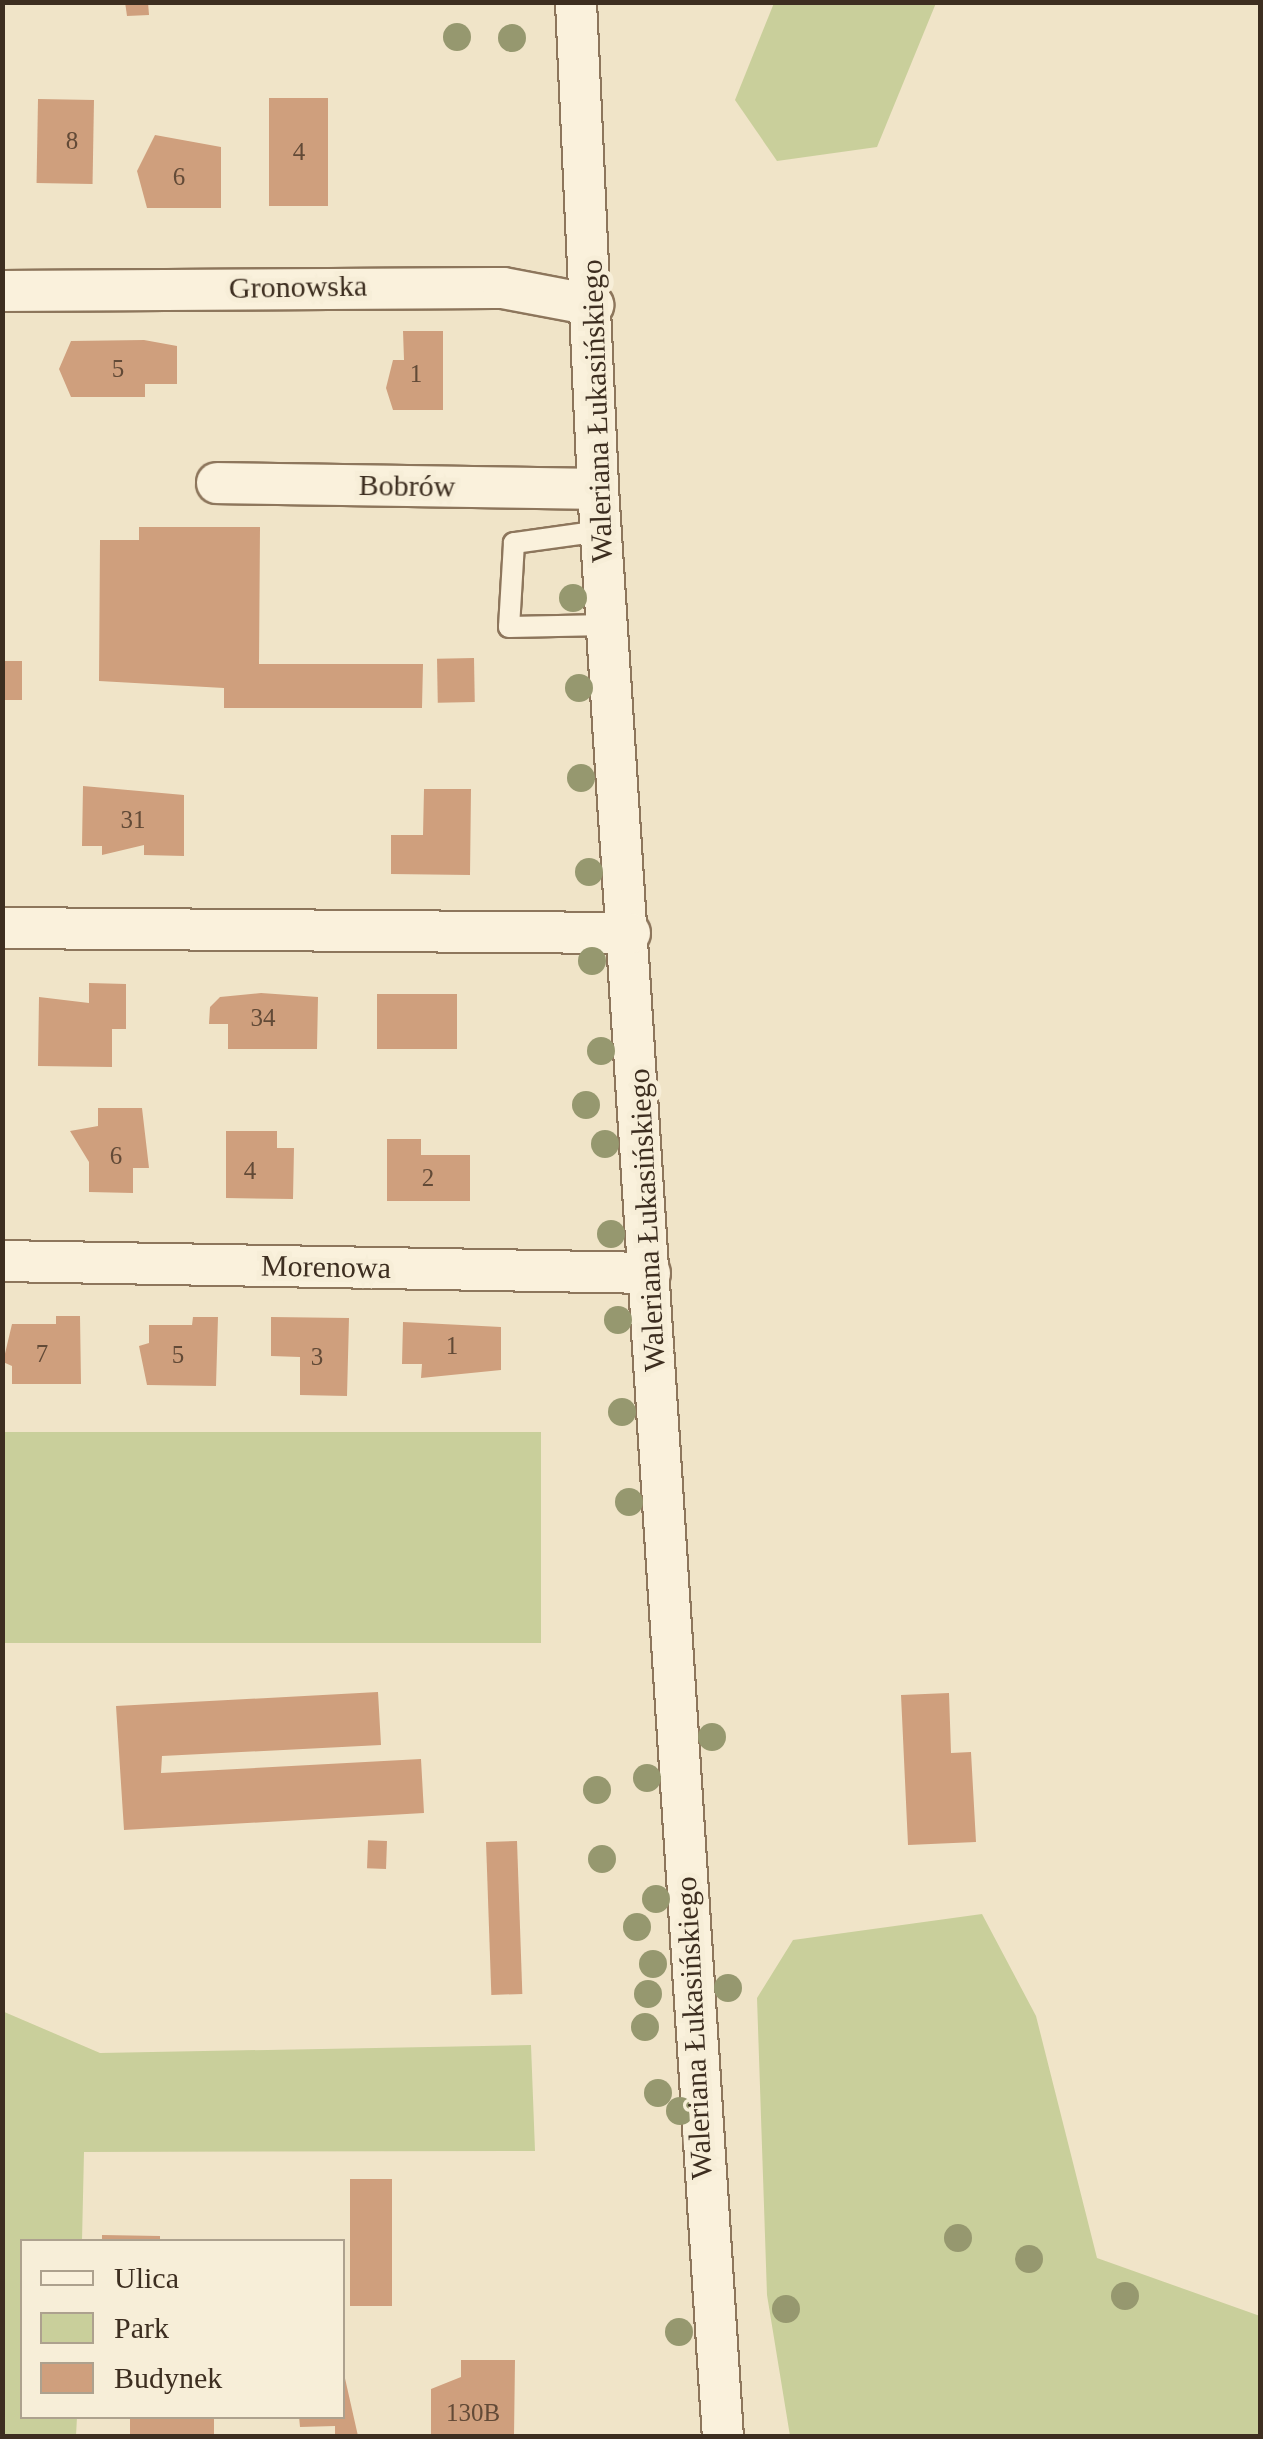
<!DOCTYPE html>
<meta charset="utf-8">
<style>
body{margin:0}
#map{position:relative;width:1263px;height:2439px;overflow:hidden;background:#f0e4c8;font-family:"Times New Roman",serif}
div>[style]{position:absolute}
.green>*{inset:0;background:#c9cf9b;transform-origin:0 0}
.building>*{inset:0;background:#cf9f7d;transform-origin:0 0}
.roads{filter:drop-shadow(2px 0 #8d765c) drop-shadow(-2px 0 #8d765c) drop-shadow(0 2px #8d765c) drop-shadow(0 -2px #8d765c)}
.lane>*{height:20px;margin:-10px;padding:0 10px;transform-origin:10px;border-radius:10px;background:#faf1dc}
.street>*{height:40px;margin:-20px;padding:0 20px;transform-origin:20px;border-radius:20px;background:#faf1dc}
.trees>*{width:28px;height:28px;margin:-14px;border-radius:50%;background:#96986f}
span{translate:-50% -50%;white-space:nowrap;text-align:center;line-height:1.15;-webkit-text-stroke:10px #f7eed8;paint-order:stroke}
.number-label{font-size:25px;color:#624a37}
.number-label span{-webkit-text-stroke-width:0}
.street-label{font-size:30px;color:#3d2e20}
.frame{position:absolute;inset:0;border:5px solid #3d2e20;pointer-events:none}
.legend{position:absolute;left:20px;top:2239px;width:325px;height:180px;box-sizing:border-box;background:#f7eed8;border:2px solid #ada18e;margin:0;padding:12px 18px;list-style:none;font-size:30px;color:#3d2e20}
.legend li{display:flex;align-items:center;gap:20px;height:50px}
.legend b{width:50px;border:2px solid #ada18e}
</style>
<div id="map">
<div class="green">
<i style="clip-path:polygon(774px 3px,936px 3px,877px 147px,777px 161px,735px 100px)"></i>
<i style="left:3px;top:1432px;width:538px;height:211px"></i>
<i style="clip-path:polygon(982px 1914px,1036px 2016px,1097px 2258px,1260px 2316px,1260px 2436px,790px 2436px,767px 2295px,757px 1998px,793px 1940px)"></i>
<i style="clip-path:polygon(2px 2011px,100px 2053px,531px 2045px,535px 2151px,84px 2152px,82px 2241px,22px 2242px,22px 2416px,77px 2417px,76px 2436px,3px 2436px)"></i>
</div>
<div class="building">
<i style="clip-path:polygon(125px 2px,148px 2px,149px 15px,127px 16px)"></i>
<i style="left:328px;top:98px;width:108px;height:59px;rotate:90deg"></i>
<i style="left:94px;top:100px;width:84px;height:56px;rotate:91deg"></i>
<i style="clip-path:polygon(155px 135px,221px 147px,221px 208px,147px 208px,137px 171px)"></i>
<i style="clip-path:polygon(403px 331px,443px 331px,443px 410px,393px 410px,386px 388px,393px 360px,404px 360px)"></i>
<i style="clip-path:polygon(144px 340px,177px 346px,177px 384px,145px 384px,145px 397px,71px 397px,59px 369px,71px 341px)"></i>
<i style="clip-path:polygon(139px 527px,260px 527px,259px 664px,423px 664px,422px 708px,224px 708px,224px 688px,99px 681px,100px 540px,139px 540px)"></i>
<i style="left:474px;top:658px;width:44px;height:37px;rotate:89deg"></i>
<i style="left:2px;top:661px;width:20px;height:39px"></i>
<i style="clip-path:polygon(83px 786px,184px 795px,184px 856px,144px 855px,144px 845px,102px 855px,102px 846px,82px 846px)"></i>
<i style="clip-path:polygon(424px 789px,471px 789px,470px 875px,391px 874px,391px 835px,423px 835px)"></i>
<i style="clip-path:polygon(89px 983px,126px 984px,126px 1029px,112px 1029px,112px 1067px,38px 1066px,39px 997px,89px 1003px)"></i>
<i style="clip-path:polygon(261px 993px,318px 997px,317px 1049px,228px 1049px,228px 1024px,209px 1024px,210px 1007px,220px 997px)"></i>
<i style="left:377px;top:994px;width:80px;height:55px"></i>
<i style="clip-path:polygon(98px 1108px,142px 1108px,149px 1168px,133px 1168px,133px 1193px,89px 1192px,89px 1162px,70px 1131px,98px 1126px)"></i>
<i style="clip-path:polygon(226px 1131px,277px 1131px,277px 1148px,294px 1148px,293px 1199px,226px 1198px)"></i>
<i style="clip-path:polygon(387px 1139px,421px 1139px,421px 1155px,470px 1155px,470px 1201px,387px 1201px)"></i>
<i style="clip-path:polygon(56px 1316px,80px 1316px,81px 1384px,12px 1384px,12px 1366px,3px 1362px,12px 1324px,56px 1324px)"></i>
<i style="clip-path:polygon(193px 1317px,218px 1317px,216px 1386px,147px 1385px,139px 1346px,149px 1343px,149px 1325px,192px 1325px)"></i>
<i style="clip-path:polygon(271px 1317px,349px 1318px,347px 1396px,300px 1395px,300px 1357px,271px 1356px)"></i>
<i style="clip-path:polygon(403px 1322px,501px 1327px,501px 1370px,421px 1378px,422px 1364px,402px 1364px)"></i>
<i style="clip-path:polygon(378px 1692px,381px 1745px,162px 1756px,161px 1773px,421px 1759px,424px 1813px,124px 1830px,116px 1706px)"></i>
<i style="clip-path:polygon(949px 1693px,951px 1753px,971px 1752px,976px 1842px,908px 1845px,901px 1695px)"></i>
<i style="left:387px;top:1841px;width:28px;height:19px;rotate:92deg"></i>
<i style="left:517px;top:1841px;width:153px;height:31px;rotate:88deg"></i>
<i style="left:350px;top:2179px;width:42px;height:127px"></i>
<i style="clip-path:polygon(102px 2235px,160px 2236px,160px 2242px,102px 2242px)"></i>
<i style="clip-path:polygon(461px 2360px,515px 2360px,514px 2436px,431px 2436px,431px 2389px,461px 2377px)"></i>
<i style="clip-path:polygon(342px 2365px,358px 2436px,335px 2436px,335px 2426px,300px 2427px,299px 2416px,342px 2416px)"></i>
<i style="left:130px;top:2416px;width:84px;height:20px"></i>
</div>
<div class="roads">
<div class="lane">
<i style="left:601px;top:531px;width:88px;rotate:172.1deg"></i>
<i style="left:514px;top:543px;width:84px;rotate:93.4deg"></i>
<i style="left:509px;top:627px;width:98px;rotate:-1.2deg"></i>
</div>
<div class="street">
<i style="left:576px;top:2px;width:487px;rotate:87.4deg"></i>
<i style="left:598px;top:489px;width:1951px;rotate:86.33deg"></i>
<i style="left:2px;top:291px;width:501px;rotate:-0.34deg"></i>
<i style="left:503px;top:288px;width:92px;rotate:10.7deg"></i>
<i style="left:217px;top:483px;width:381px;rotate:0.9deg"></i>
<i style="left:2px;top:928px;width:628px;rotate:0.46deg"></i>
<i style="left:2px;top:1261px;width:648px;rotate:1.06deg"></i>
</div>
</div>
<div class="trees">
<i style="left:457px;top:37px"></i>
<i style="left:512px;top:38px"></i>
<i style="left:573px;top:598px"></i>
<i style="left:579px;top:688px"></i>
<i style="left:581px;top:778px"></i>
<i style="left:589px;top:872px"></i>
<i style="left:592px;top:961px"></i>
<i style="left:601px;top:1051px"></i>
<i style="left:586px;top:1105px"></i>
<i style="left:605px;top:1144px"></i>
<i style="left:611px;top:1234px"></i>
<i style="left:618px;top:1320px"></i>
<i style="left:622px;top:1412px"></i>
<i style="left:629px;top:1502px"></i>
<i style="left:712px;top:1737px"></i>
<i style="left:647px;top:1778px"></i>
<i style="left:597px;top:1790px"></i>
<i style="left:602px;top:1859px"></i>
<i style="left:656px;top:1899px"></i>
<i style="left:637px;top:1927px"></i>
<i style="left:653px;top:1964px"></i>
<i style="left:728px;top:1988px"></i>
<i style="left:648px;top:1994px"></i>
<i style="left:645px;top:2027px"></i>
<i style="left:658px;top:2093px"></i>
<i style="left:680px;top:2111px"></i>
<i style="left:958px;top:2238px"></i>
<i style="left:1029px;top:2259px"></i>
<i style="left:1125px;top:2296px"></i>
<i style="left:786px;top:2309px"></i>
<i style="left:679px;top:2332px"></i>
</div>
<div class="number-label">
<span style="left:72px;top:141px">8</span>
<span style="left:299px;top:152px">4</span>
<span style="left:179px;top:177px">6</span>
<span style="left:118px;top:369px">5</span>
<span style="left:416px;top:374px">1</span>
<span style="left:133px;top:820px">31</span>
<span style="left:263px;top:1018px">34</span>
<span style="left:116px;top:1156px">6</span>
<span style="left:250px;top:1171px">4</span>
<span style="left:428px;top:1178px">2</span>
<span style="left:452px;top:1346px">1</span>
<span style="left:42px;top:1354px">7</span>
<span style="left:178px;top:1355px">5</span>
<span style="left:317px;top:1357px">3</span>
<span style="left:473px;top:2413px">130B</span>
</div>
<div class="street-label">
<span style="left:298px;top:287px;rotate:-1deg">Gronowska</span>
<span style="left:597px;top:411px;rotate:-92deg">Waleriana Łukasińskiego</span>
<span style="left:407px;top:486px;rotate:1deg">Bobrów</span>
<span style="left:647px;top:1220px;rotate:-93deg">Waleriana Łukasińskiego</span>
<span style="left:326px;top:1267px;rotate:1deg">Morenowa</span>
<span style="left:694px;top:2028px;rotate:-93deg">Waleriana Łukasińskiego</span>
</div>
<div class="frame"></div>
<ul class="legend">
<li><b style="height:12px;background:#faf1dc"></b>Ulica</li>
<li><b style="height:28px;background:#c9cf9b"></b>Park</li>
<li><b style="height:28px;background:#cf9f7d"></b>Budynek</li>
</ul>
</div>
